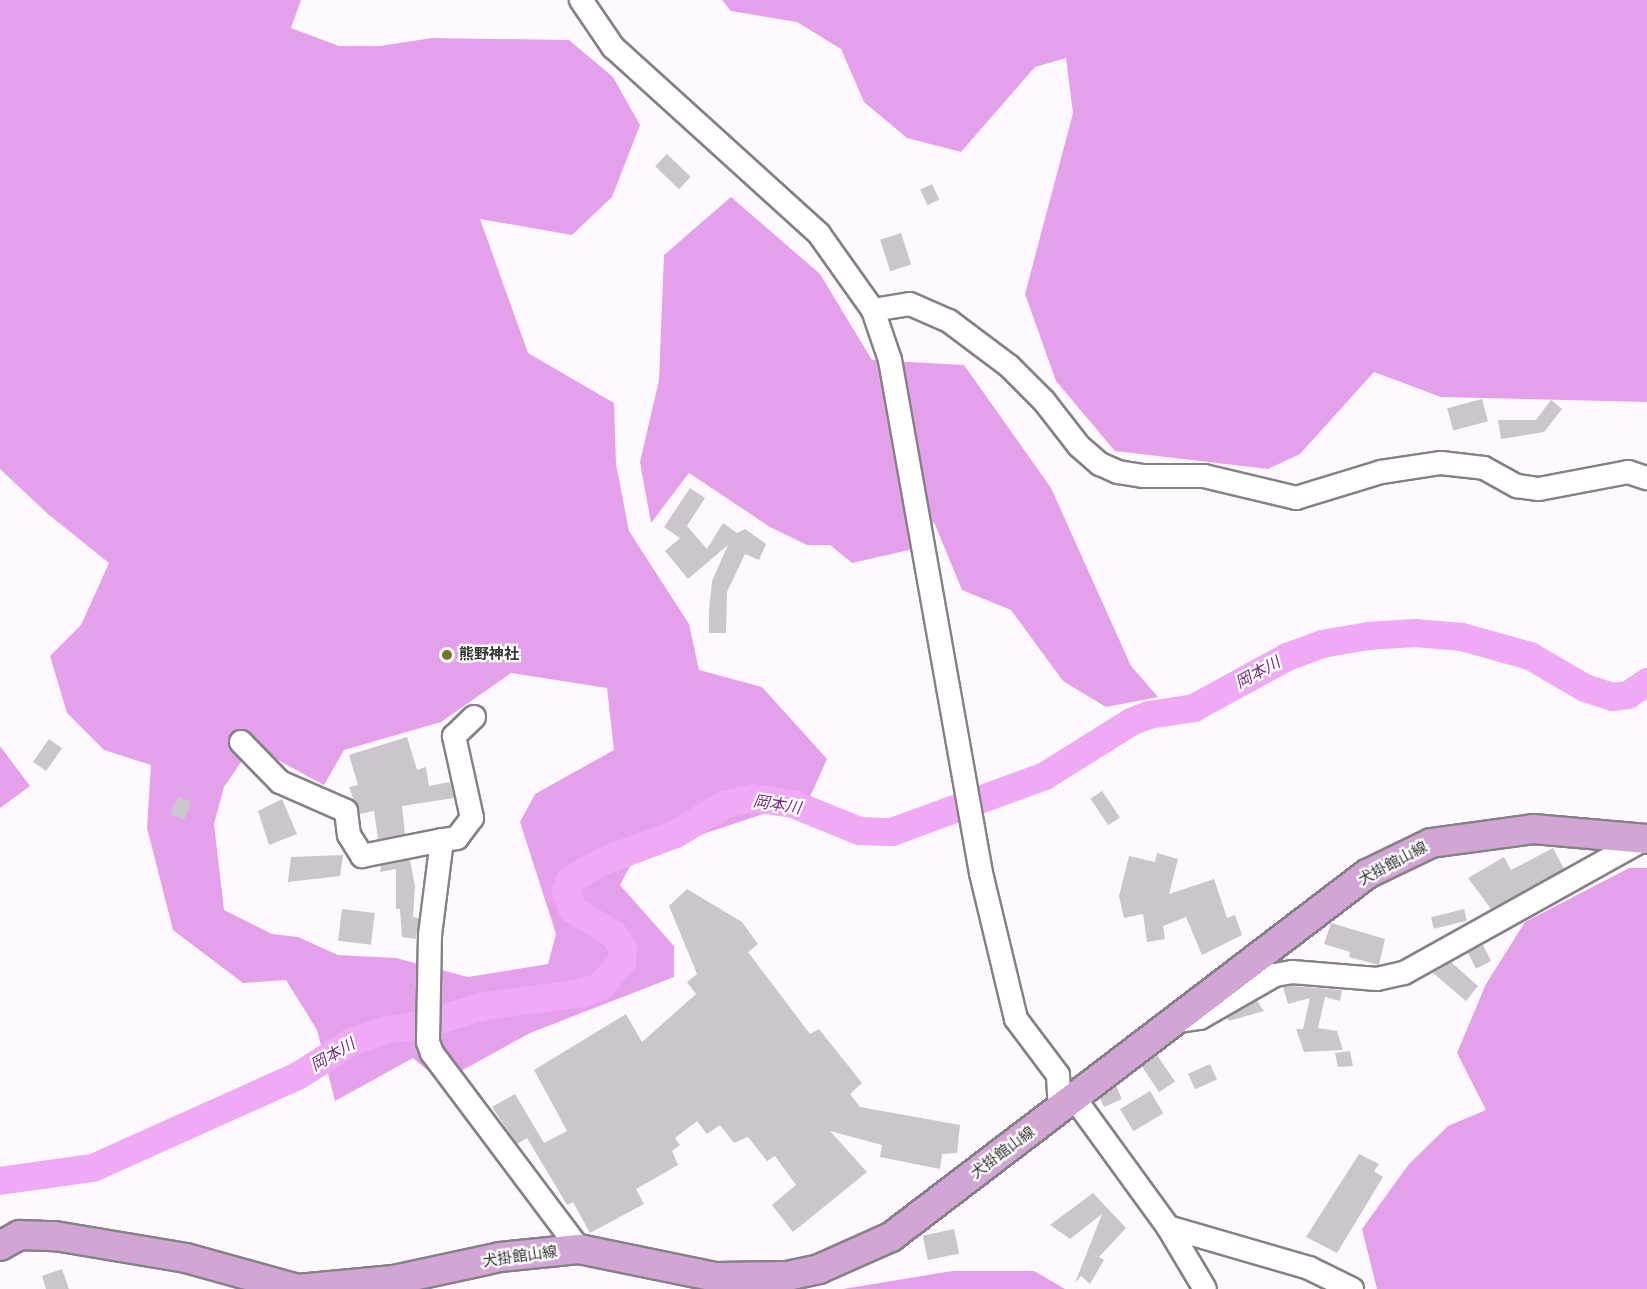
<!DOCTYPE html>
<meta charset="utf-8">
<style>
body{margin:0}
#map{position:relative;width:1647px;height:1289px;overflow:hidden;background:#fef9ff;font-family:Raleway,"Noto Sans JP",sans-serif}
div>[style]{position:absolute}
.forest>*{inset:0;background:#e5a0eb}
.river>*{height:28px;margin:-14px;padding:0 14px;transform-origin:14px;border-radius:14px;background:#efa9f5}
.building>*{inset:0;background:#cbc5cc;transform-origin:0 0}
.roads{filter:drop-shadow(2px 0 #868187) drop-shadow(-2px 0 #868187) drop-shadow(0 2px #868187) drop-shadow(0 -2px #868187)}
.minor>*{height:22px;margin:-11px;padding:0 11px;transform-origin:11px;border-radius:11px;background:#fff}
.major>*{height:28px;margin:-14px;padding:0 14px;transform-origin:14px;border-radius:14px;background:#d1a6d5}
.dots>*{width:16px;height:16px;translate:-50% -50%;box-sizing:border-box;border:3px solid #fff;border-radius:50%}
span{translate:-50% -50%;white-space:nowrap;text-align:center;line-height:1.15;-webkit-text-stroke:4.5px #fff;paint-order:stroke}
.poi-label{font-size:15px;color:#363436;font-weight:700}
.left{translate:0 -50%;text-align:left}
.street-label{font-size:15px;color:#363436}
.water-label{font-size:16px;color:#7a2a83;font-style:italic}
</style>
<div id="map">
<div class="forest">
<i style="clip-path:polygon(evenodd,0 0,301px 0,291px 28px,339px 46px,380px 46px,432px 38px,569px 40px,613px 77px,640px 125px,612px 197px,572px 235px,480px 219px,528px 353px,614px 403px,616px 464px,629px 531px,689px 624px,699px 670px,762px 687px,827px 759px,809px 799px,706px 833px,630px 866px,620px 885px,674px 946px,674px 977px,530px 1033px,441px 1082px,413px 1058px,335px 1101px,317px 1030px,286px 980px,243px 983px,173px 930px,147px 828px,151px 765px,104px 750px,67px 713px,50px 656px,81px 625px,109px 563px,48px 514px,0 469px,0 0,511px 673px,607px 688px,614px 750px,535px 794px,520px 822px,556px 934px,548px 964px,468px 977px,396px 958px,338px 955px,298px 937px,272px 934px,224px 910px,214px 824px,224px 787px,252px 746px,324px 785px,344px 750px,441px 722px,511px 673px)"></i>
<i style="clip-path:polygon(722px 0,1647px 0,1647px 402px,1441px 397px,1374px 372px,1300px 454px,1268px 469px,1115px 451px,1056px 381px,1025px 294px,1073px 113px,1066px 58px,1035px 67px,961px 152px,907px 138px,864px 102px,841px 49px,797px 22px,731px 11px)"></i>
<i style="clip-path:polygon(731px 197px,820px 274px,872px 360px,964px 365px,1051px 488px,1131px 666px,1158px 697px,1106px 707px,1063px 681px,1011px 610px,962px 590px,934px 522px,909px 550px,852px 563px,830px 545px,807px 545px,770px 527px,689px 473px,651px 523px,640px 462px,659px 380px,664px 255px)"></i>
<i style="clip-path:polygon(0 746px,30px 786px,0 808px)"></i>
<i style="clip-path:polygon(1629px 868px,1647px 868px,1647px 1289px,1377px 1289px,1362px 1229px,1409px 1164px,1448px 1126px,1486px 1110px,1457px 1053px,1486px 984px,1525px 922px)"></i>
<i style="clip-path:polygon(952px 1271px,1034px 1271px,1065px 1289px,843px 1289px)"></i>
</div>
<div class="river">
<i style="left:0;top:1181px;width:94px;rotate:-8deg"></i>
<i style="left:93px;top:1168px;width:225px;rotate:-24.2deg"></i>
<i style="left:298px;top:1076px;width:63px;rotate:-32.7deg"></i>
<i style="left:351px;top:1042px;width:38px;rotate:-18deg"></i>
<i style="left:387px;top:1030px;width:35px;rotate:-8deg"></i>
<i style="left:422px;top:1025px;width:66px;rotate:-16.8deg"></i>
<i style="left:485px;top:1006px;width:98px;rotate:-7.6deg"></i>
<i style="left:582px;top:993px;width:20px;rotate:-20deg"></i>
<i style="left:601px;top:986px;width:32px;rotate:-49deg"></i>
<i style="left:622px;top:962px;width:14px;rotate:-86deg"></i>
<i style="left:623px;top:948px;width:16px;rotate:-125deg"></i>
<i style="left:614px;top:935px;width:49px;rotate:-148.2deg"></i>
<i style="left:572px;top:909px;width:19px;rotate:-108deg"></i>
<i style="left:566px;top:891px;width:12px;rotate:-70deg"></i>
<i style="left:570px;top:880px;width:38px;rotate:-30deg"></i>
<i style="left:603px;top:861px;width:78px;rotate:-20.3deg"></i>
<i style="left:676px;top:834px;width:56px;rotate:-31.1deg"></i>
<i style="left:724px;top:805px;width:29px;rotate:-14deg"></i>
<i style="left:752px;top:798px;width:41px;rotate:8.3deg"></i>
<i style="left:793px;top:804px;width:71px;rotate:22.2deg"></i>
<i style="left:859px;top:831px;width:33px;rotate:2deg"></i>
<i style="left:892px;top:832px;width:163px;rotate:-20.1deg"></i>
<i style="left:1045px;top:776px;width:102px;rotate:-32.1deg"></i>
<i style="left:1131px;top:722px;width:19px;rotate:-21deg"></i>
<i style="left:1149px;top:715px;width:46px;rotate:-8.8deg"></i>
<i style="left:1194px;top:708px;width:106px;rotate:-28.7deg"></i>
<i style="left:1287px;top:657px;width:37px;rotate:-20deg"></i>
<i style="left:1322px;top:644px;width:47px;rotate:-9.9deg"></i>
<i style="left:1368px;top:636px;width:47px;rotate:-3.7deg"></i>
<i style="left:1415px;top:633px;width:47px;rotate:4.9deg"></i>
<i style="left:1462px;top:637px;width:71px;rotate:15.6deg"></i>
<i style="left:1530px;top:656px;width:64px;rotate:30.2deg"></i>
<i style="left:1585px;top:688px;width:28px;rotate:18deg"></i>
<i style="left:1612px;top:697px;width:16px;rotate:-7deg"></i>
<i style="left:1628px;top:695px;width:23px;rotate:-34deg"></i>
</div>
<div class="building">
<i style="left:667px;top:154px;width:33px;height:17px;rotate:44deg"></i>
<i style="left:932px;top:184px;width:17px;height:13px;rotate:65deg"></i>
<i style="left:901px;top:233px;width:33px;height:22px;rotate:72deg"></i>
<i style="left:1482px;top:399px;width:23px;height:36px;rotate:75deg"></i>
<i style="clip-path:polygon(1551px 400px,1562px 409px,1544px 432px,1501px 439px,1498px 420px,1536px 420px)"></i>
<i style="clip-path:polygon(690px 488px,705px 498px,687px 526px,707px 549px,723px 523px,737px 533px,745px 529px,766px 544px,759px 560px,745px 554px,727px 592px,726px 633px,709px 633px,709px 611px,712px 581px,728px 545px,688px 579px,665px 551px,680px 538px,664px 527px)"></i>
<i style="clip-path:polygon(407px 737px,417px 770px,426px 767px,429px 786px,450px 782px,454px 798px,402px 806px,405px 834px,378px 839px,374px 811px,360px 814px,354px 801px,349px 787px,358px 785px,349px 755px)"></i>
<i style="left:49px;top:739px;width:16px;height:28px;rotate:35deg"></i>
<i style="left:1102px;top:791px;width:32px;height:14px;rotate:56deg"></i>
<i style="left:178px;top:796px;width:15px;height:20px;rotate:23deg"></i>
<i style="clip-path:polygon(282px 799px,297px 834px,269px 845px,258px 811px)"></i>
<i style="clip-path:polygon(1553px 848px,1564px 869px,1491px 909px,1468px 878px,1504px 857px,1511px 870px)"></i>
<i style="clip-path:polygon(1157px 853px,1178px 859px,1169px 894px,1214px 879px,1227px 918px,1235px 915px,1242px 935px,1202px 955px,1186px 917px,1163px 926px,1165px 939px,1147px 942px,1143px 914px,1124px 918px,1119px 896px,1129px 856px,1155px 862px)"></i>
<i style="clip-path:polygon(343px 855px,340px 876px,288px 882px,291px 857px)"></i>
<i style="clip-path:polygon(410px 860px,415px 886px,413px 917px,419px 918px,416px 939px,402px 937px,400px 909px,396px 909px,396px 869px,380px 872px,381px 866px)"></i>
<i style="clip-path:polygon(687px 889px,742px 922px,758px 944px,748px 952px,810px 1034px,819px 1029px,862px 1083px,850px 1094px,860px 1107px,960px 1125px,957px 1153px,942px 1154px,940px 1169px,880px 1157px,882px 1145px,830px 1131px,867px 1172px,793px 1232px,772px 1205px,796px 1185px,775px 1156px,767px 1161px,748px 1137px,734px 1143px,720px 1125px,707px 1134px,697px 1121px,675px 1138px,680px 1145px,672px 1151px,678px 1165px,636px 1189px,644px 1204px,590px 1233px,573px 1202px,567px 1205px,527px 1138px,517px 1144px,492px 1107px,515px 1094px,544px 1143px,567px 1131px,534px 1070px,626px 1014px,642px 1042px,696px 994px,687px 982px,697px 974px,669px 906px)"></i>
<i style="left:342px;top:909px;width:33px;height:32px;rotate:7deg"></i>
<i style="left:1464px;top:909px;width:12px;height:34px;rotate:76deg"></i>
<i style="clip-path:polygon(1331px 923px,1385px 939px,1379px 965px,1349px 957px,1350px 952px,1324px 944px)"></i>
<i style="left:1483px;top:945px;width:18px;height:17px;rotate:63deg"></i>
<i style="clip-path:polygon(1451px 962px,1478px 986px,1466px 1001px,1433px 973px)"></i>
<i style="clip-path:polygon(1293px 986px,1342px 990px,1340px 1001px,1325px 997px,1318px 1028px,1337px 1031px,1343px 1050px,1304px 1052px,1296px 1029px,1303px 1029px,1310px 998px,1288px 1004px,1283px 987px)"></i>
<i style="clip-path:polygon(1257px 1001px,1264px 1011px,1229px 1021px,1227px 1018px)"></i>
<i style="clip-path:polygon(1350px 1051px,1353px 1066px,1338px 1067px,1335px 1053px)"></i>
<i style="left:1157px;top:1055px;width:32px;height:19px;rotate:56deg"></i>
<i style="left:1210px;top:1064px;width:17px;height:24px;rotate:66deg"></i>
<i style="clip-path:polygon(1116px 1086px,1122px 1099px,1104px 1107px,1100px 1098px)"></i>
<i style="left:1150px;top:1091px;width:26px;height:35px;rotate:59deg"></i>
<i style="clip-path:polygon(1359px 1154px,1379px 1164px,1374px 1171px,1383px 1177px,1337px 1253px,1306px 1237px)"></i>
<i style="clip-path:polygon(1093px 1193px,1126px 1228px,1099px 1257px,1104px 1260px,1090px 1284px,1081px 1276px,1075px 1283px,1102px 1214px,1070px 1239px,1050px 1225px)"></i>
<i style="left:954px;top:1229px;width:25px;height:32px;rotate:78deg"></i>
<i style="clip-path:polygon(62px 1269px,69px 1289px,46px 1289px,42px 1276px)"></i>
</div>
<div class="roads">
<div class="minor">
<i style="left:581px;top:0;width:57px;rotate:55.8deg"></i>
<i style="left:613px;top:47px;width:278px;rotate:42.2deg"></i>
<i style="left:819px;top:234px;width:93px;rotate:54.6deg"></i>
<i style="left:873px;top:310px;width:53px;rotate:71.2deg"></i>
<i style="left:890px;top:360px;width:521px;rotate:79.94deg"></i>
<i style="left:981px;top:873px;width:150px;rotate:76.5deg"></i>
<i style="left:1016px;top:1019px;width:70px;rotate:53.1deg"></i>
<i style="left:1058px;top:1075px;width:35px;rotate:87deg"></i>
<i style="left:873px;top:310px;width:37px;rotate:-9deg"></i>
<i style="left:910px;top:304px;width:43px;rotate:23.6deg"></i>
<i style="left:949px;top:321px;width:75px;rotate:36.9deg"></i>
<i style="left:1009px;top:366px;width:49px;rotate:45deg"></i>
<i style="left:1044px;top:401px;width:57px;rotate:52.1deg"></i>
<i style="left:1079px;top:446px;width:28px;rotate:41deg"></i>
<i style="left:1100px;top:464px;width:20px;rotate:24deg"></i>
<i style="left:1118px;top:472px;width:26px;rotate:9deg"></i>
<i style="left:1144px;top:476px;width:60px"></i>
<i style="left:1204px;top:476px;width:95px;rotate:13.4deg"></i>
<i style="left:1296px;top:498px;width:89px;rotate:-17deg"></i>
<i style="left:1381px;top:472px;width:61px;rotate:-8.5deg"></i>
<i style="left:1441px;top:463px;width:43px;rotate:6.6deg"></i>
<i style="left:1484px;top:468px;width:38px;rotate:29deg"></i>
<i style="left:1517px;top:486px;width:22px;rotate:8deg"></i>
<i style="left:1539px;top:489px;width:91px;rotate:-10.8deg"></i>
<i style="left:1628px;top:472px;width:20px;rotate:18deg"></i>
<i style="left:474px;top:717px;width:28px;rotate:136deg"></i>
<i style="left:454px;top:736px;width:84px;rotate:77.6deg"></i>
<i style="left:472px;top:818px;width:25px;rotate:127deg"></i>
<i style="left:457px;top:838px;width:15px;rotate:172deg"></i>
<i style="left:442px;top:840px;width:96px;rotate:97.2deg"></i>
<i style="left:430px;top:935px;width:107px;rotate:91.1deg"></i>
<i style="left:428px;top:1042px;width:12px;rotate:70deg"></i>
<i style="left:432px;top:1053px;width:245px;rotate:53.1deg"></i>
<i style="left:241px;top:742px;width:56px;rotate:45.7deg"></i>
<i style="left:280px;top:782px;width:72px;rotate:23.7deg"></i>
<i style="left:346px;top:811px;width:24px;rotate:83deg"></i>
<i style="left:349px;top:835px;width:25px;rotate:58deg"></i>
<i style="left:362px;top:856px;width:82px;rotate:-11.3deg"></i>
<i style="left:1178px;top:1021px;width:22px;rotate:-8deg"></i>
<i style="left:1200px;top:1018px;width:86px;rotate:-29.8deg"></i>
<i style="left:1275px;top:975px;width:17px;rotate:-10deg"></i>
<i style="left:1292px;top:972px;width:85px;rotate:4.7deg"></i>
<i style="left:1377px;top:979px;width:28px;rotate:-13deg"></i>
<i style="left:1404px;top:973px;width:276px;rotate:-29.1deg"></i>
<i style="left:1075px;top:1099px;width:158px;rotate:54deg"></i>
<i style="left:1168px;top:1227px;width:72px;rotate:59.2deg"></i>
<i style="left:1168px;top:1227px;width:147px;rotate:16.2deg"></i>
<i style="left:1309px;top:1268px;width:48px;rotate:26deg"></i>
</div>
<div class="major">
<i style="left:0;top:1246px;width:23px;rotate:-29deg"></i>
<i style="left:20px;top:1235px;width:35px;rotate:2deg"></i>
<i style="left:55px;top:1236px;width:133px;rotate:9.5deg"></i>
<i style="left:186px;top:1258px;width:116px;rotate:15.5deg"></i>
<i style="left:298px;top:1289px;width:96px;rotate:-5.4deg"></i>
<i style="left:394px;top:1280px;width:108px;rotate:-12.2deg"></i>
<i style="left:500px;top:1257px;width:79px;rotate:-5.8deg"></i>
<i style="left:579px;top:1249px;width:140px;rotate:11.6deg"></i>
<i style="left:716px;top:1277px;width:71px;rotate:-0.8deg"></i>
<i style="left:787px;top:1276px;width:33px;rotate:-12deg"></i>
<i style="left:819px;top:1269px;width:79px;rotate:-24deg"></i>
<i style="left:891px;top:1237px;width:599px;rotate:-37.33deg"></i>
<i style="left:1367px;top:874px;width:71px;rotate:-25.8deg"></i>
<i style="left:1431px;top:843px;width:103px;rotate:-7.8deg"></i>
<i style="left:1533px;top:829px;width:114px;rotate:5deg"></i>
</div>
</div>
<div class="dots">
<i style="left:447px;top:655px;background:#6f761e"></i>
</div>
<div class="poi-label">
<span class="left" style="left:459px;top:655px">熊野神社</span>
</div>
<div class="street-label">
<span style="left:1393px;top:864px;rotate:-28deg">犬掛館山線</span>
<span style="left:1003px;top:1153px;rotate:-37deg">犬掛館山線</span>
<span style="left:520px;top:1257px;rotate:-8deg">犬掛館山線</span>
</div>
<div class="water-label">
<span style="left:1258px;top:673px;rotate:-29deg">岡本川</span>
<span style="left:777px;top:805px;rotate:9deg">岡本川</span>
<span style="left:333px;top:1055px;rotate:-30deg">岡本川</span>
</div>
</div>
